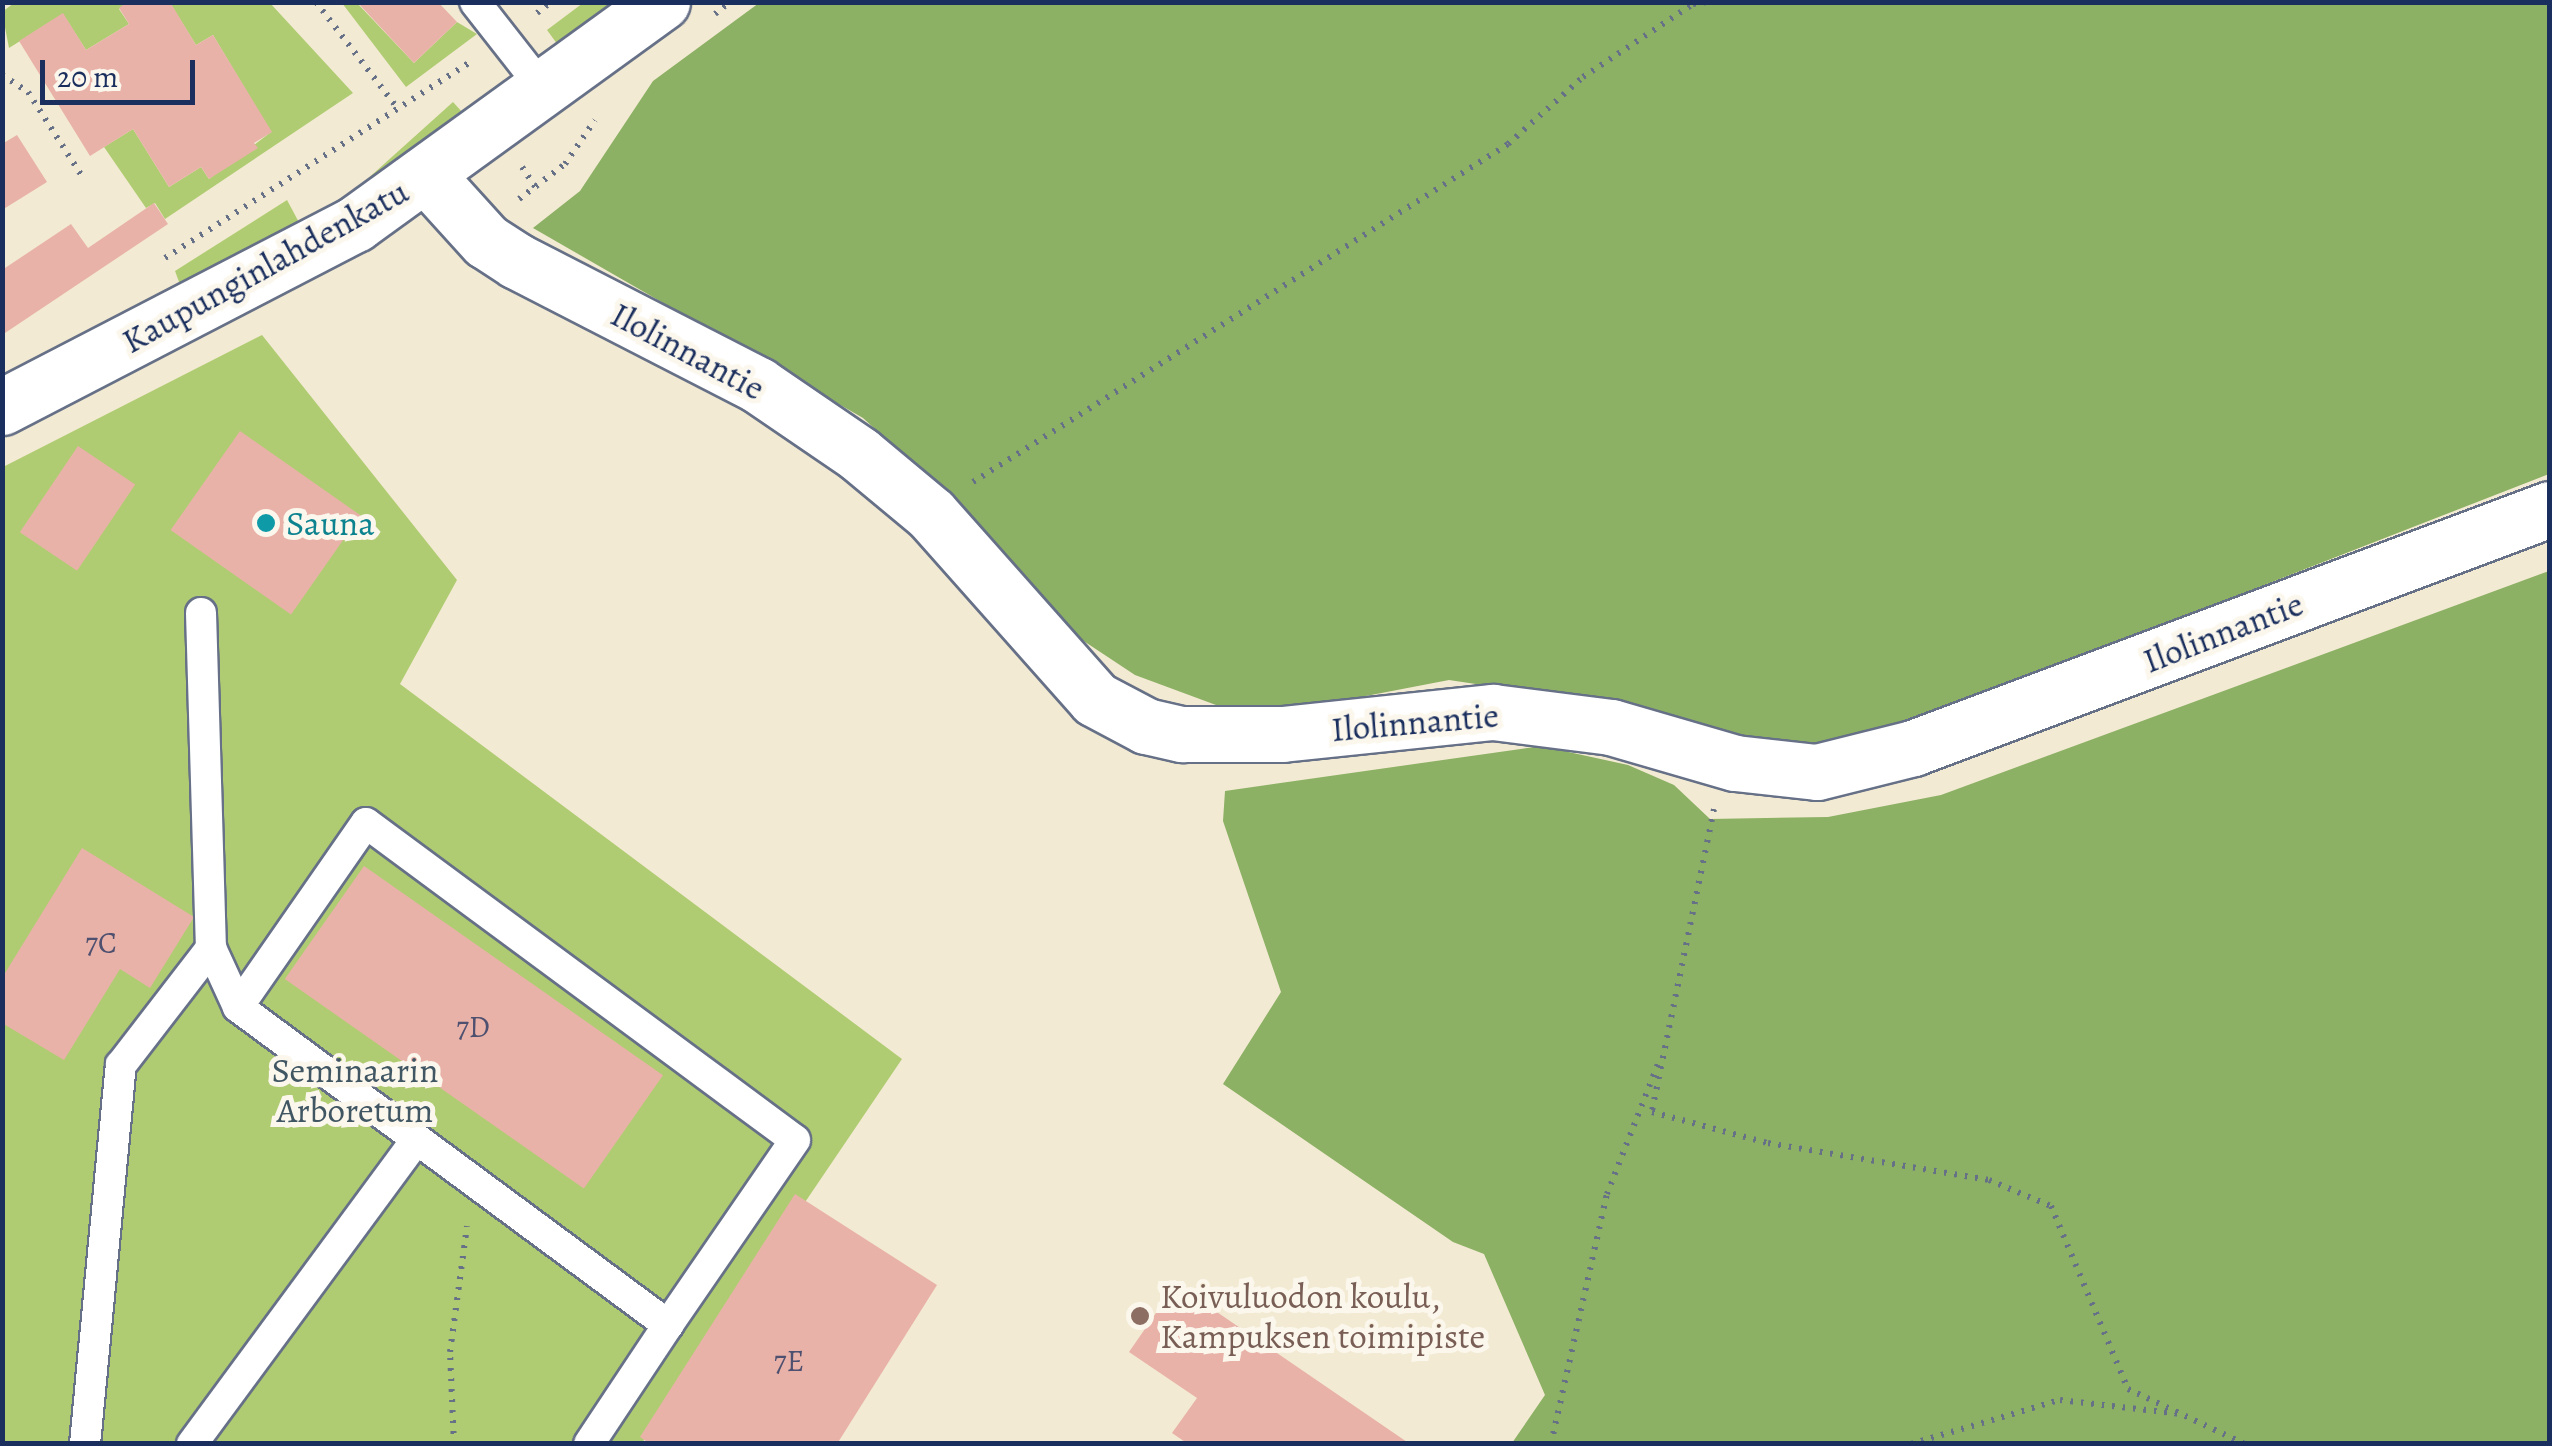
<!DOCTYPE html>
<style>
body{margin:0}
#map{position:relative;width:2552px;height:1446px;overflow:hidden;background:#f2ead2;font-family:Alegreya,serif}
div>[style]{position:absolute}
.green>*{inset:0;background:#b0cc72;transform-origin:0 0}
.forest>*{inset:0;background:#8cb064}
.building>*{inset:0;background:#e9b2a8;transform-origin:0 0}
.path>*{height:6px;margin-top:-3px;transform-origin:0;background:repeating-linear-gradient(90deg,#667087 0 2.5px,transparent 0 10.5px)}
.roads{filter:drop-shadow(2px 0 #667087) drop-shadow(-2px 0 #667087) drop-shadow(0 2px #667087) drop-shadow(0 -2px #667087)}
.service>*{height:30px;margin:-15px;padding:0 15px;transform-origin:15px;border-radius:15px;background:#fff}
.minor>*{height:55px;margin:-27.5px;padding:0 27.5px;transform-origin:27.5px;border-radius:27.5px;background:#fff}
.dots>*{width:28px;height:28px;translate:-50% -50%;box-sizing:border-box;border:5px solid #fbf7ec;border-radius:50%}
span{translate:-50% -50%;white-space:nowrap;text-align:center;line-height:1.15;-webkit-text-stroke:10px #fbf7ec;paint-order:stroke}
.number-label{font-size:30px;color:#4e5070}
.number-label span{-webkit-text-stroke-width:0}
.street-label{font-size:35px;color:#1b2f5e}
.culture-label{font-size:35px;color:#0d838f}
.left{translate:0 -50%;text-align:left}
.park-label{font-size:35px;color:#405663}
.education-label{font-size:35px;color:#785e54}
.frame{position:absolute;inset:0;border:5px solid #1b2f5e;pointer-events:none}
.scale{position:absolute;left:40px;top:60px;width:155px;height:45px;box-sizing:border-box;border:5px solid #1b2f5e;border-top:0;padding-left:12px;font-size:30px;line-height:35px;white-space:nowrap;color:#1b2f5e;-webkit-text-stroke:8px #fbf7ec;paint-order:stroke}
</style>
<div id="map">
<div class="green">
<i style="clip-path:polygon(14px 3px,127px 3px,119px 9px,129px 24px,86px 50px,63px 14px,9px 48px,2px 12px)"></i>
<i style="clip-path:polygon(170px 3px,270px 3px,353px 93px,165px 219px,155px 203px,146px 208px,104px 147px,133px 129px,169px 187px,201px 167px,209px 179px,271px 132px,213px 35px,196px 45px)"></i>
<i style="clip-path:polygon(342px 3px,357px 3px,414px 63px,457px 22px,477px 34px,406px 87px)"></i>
<i style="clip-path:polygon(583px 3px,629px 3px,563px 52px,547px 30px)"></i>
<i style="left:453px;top:102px;width:27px;height:150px;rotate:48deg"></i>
<i style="clip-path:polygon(287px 200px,302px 228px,182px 290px,175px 271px)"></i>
<i style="clip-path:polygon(262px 335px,457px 580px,400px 684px,902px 1059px,642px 1443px,3px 1444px,3px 467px)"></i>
</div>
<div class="forest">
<i style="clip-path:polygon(759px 3px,2549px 3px,2549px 474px,1856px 744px,1782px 749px,1651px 710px,1449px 680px,1293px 710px,1216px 705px,1135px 675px,1064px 628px,985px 530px,863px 418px,533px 228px,580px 191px,653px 81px)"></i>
<i style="clip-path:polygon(2549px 571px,2549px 1443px,1512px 1443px,1545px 1395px,1484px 1254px,1453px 1242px,1223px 1084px,1281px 992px,1223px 821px,1225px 791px,1541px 746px,1628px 765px,1674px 785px,1710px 819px,1828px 817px,1941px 795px)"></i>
</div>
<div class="building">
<i style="clip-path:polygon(127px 2px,170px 2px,196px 45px,213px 35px,272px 132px,254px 143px,258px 148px,209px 179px,201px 167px,169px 187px,133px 129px,90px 156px,19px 41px,63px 13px,86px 50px,129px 24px,119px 8px)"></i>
<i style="clip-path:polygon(357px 2px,438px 2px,457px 22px,414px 63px)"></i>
<i style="clip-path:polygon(17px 135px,47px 182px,2px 210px,2px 144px)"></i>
<i style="clip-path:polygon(154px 203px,168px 224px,2px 335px,2px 270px,71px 224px,88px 248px)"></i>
<i style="left:240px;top:431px;width:147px;height:121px;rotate:35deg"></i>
<i style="left:78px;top:446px;width:69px;height:104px;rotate:34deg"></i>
<i style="clip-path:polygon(82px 848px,194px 917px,150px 988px,120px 969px,64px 1060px,2px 1023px,2px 978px)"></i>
<i style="left:364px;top:866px;width:365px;height:138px;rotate:35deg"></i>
<i style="clip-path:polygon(795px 1194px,937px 1285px,837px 1444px,650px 1444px,640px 1437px)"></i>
<i style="clip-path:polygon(1176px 1284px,1410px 1444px,1188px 1444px,1172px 1433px,1197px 1398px,1129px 1352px)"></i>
</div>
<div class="path">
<i style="left:316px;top:2px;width:135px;rotate:52.5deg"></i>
<i style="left:537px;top:13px;width:18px;rotate:-38deg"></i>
<i style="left:715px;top:14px;width:19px;rotate:-39deg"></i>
<i style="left:2px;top:75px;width:31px;rotate:33deg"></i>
<i style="left:28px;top:92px;width:100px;rotate:57.3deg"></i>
<i style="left:522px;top:167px;width:25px;rotate:56deg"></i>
<i style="left:519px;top:199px;width:58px;rotate:-37.3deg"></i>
<i style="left:565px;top:164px;width:53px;rotate:-55.7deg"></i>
<i style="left:165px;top:258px;width:363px;rotate:-32.7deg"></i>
<i style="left:973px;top:482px;width:633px;rotate:-32.28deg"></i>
<i style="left:1508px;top:144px;width:101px;rotate:-41.8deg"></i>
<i style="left:1583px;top:77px;width:132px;rotate:-33.6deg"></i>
<i style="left:1693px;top:4px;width:14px;rotate:-8deg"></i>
<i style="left:1714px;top:809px;width:309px;rotate:101.6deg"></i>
<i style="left:1652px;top:1112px;width:120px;rotate:15deg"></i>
<i style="left:1768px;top:1143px;width:224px;rotate:9.5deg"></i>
<i style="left:1989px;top:1180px;width:67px;rotate:22.8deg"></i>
<i style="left:2051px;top:1206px;width:199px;rotate:67.2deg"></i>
<i style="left:2128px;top:1389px;width:129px;rotate:25.2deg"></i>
<i style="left:454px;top:1444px;width:92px;rotate:-92.5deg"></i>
<i style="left:450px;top:1352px;width:127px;rotate:-82.3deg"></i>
<i style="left:1551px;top:1444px;width:256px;rotate:-77.4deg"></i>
<i style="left:1607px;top:1194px;width:143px;rotate:-68.6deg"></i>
<i style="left:1911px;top:1444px;width:155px;rotate:-16.5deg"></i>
<i style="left:2060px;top:1400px;width:122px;rotate:6.6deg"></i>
</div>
<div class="roads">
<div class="service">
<i style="left:475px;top:2px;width:112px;rotate:51.9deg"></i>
<i style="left:201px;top:613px;width:335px;rotate:88.3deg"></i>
<i style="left:211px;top:948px;width:65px;rotate:65.4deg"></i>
<i style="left:238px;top:1007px;width:535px;rotate:36.48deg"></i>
<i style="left:668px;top:1325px;width:143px;rotate:123.6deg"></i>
<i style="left:238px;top:1007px;width:224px;rotate:-55.2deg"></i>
<i style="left:366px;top:823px;width:533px;rotate:36.46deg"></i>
<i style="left:795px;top:1140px;width:224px;rotate:124.5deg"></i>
<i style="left:85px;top:1444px;width:381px;rotate:-84.6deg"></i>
<i style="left:121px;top:1065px;width:148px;rotate:-52.4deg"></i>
<i style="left:192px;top:1444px;width:378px;rotate:-53.6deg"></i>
</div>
<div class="minor">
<i style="left:427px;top:176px;width:88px;rotate:47.8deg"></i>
<i style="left:486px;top:241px;width:37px;rotate:33deg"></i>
<i style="left:517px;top:261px;width:271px;rotate:27.2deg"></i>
<i style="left:758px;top:385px;width:122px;rotate:34.3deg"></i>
<i style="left:859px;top:454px;width:94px;rotate:39.8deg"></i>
<i style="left:931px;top:514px;width:247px;rotate:48.4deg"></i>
<i style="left:1095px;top:699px;width:58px;rotate:27.9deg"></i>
<i style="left:1146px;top:726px;width:37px;rotate:13deg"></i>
<i style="left:1182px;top:734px;width:100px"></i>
<i style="left:1282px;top:734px;width:212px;rotate:-6deg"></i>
<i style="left:1493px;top:712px;width:119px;rotate:7.2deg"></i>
<i style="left:1611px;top:727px;width:129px;rotate:16.2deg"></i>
<i style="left:1735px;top:763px;width:82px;rotate:6.3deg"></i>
<i style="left:1817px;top:772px;width:99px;rotate:-14deg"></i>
<i style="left:1913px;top:748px;width:680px;rotate:-20.57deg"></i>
<i style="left:2px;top:407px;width:398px;rotate:-27.4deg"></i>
<i style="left:355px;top:224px;width:379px;rotate:-35.9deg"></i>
</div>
</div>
<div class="dots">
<i style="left:266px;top:523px;background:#0f9aa8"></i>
<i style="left:1140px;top:1316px;background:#8d6e63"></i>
</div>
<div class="number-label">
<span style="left:101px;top:943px">7C</span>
<span style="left:473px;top:1027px">7D</span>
<span style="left:789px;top:1361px">7E</span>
</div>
<div class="street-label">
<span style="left:265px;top:266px;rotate:-29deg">Kaupunginlahdenkatu</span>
<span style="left:688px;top:351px;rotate:28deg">Ilolinnantie</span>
<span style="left:2223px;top:632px;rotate:-21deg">Ilolinnantie</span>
<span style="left:1415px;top:722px;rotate:-5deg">Ilolinnantie</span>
</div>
<div class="culture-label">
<span class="left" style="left:286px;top:523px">Sauna</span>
</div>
<div class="park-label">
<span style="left:355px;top:1090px">Seminaarin<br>Arboretum</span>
</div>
<div class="education-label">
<span class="left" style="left:1160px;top:1316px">Koivuluodon koulu,<br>Kampuksen toimipiste</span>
</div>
<div class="frame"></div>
<div class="scale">20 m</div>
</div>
